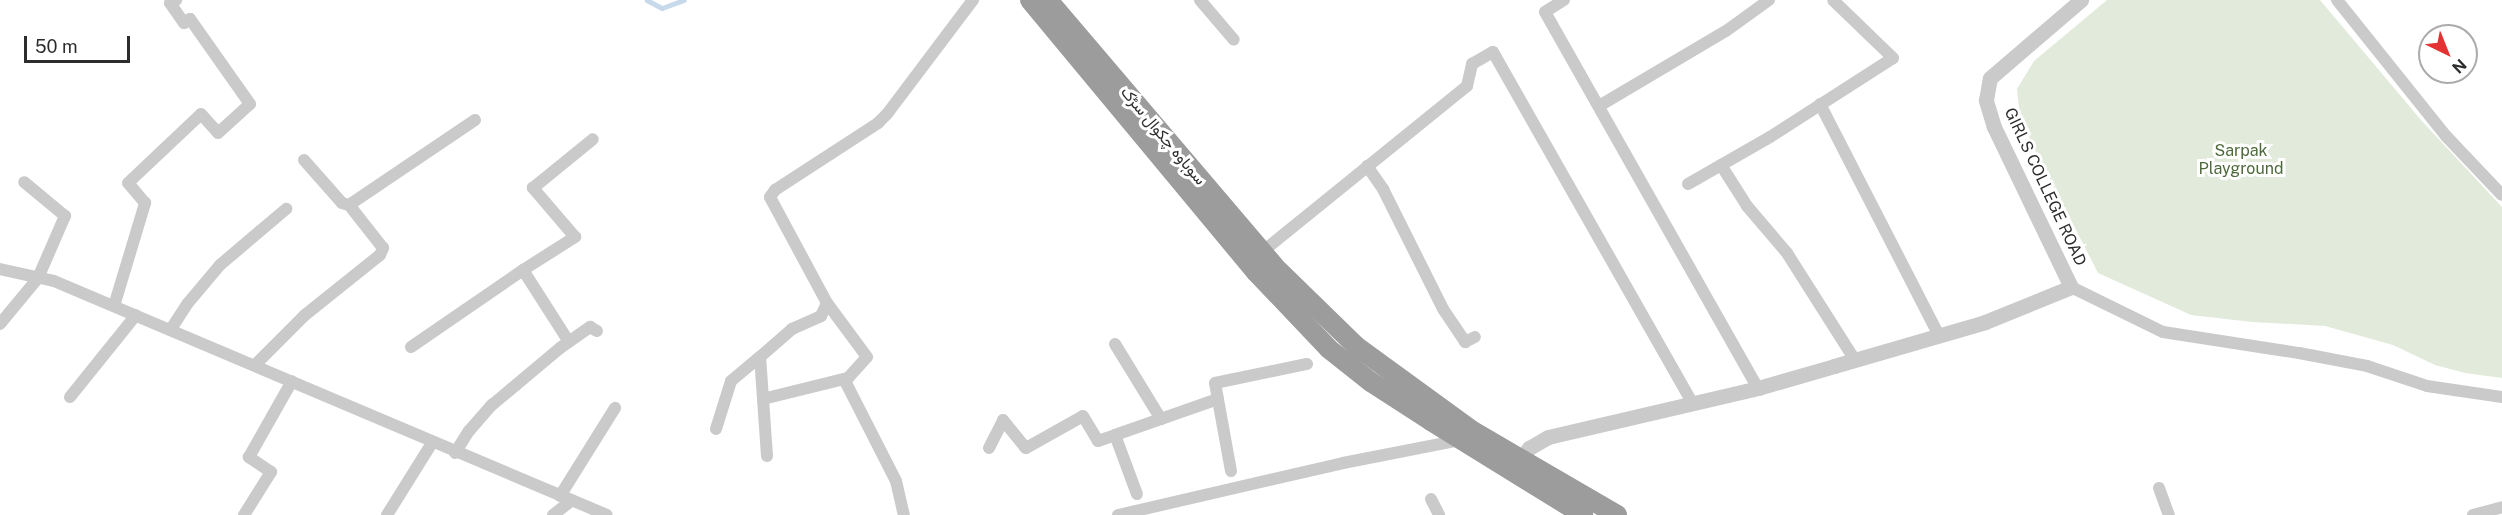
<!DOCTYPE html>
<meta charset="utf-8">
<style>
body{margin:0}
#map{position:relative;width:2502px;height:515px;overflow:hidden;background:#fff;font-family:"Public Sans",Vazirmatn,sans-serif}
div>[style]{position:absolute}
.green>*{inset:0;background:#e2ebdb}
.stream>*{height:4.5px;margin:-2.25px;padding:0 2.25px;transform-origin:2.25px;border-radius:2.25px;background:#c7daeb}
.minor>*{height:12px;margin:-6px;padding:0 6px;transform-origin:6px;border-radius:6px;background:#cacaca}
.tertiary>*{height:15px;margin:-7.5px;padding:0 7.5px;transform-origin:7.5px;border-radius:7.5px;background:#cacaca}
.trunk>*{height:20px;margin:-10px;padding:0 10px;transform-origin:10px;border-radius:10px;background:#9c9c9c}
span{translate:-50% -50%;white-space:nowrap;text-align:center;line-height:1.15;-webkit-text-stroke:6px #fff;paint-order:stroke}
.street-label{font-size:16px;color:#2d2d2d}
.park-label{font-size:16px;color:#4d683b}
.north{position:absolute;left:2418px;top:24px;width:60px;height:60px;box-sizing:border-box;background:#fff;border:2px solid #ababab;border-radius:50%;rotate:137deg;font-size:16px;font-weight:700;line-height:24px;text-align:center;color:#2d2d2d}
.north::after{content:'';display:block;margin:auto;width:21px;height:27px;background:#e33231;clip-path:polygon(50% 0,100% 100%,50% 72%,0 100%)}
.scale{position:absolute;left:24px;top:36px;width:106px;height:27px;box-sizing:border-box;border:3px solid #2d2d2d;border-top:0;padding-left:8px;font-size:18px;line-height:21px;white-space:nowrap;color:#2d2d2d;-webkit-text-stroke:4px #fff;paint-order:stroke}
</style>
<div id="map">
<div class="green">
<i style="clip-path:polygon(2107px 0,2320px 0,2421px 120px,2502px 207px,2502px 378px,2465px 373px,2435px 365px,2393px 345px,2325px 326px,2252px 322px,2191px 315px,2098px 273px,2034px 148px,2020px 117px,2017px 89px,2034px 61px)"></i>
</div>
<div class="stream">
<i style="left:647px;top:0;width:17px;rotate:28deg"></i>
<i style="left:662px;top:8px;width:23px;rotate:-20deg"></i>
</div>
<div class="minor">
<i style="left:1200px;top:0;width:52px;rotate:49.6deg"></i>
<i style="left:1564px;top:0;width:22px;rotate:148deg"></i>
<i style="left:1545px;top:12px;width:432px;rotate:60.5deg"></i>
<i style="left:2337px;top:0;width:174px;rotate:51.3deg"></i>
<i style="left:2446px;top:136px;width:81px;rotate:46.5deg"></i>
<i style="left:1820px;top:104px;width:261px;rotate:62.8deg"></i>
<i style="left:1599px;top:106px;width:147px;rotate:-30.6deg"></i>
<i style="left:1726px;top:31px;width:53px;rotate:-35.8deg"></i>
<i style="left:304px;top:160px;width:57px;rotate:48.5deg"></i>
<i style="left:342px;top:203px;width:7px;rotate:16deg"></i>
<i style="left:1721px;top:165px;width:49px;rotate:57.6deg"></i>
<i style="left:1747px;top:206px;width:62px;rotate:49.6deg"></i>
<i style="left:1787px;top:253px;width:127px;rotate:57.6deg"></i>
<i style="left:1367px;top:166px;width:28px;rotate:55deg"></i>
<i style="left:1383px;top:189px;width:134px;rotate:63.4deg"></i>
<i style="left:1443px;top:309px;width:40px;rotate:56deg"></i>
<i style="left:1465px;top:342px;width:11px;rotate:-27deg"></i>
<i style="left:1688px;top:184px;width:95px;rotate:-29.8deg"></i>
<i style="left:1770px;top:137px;width:146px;rotate:-32.7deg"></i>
<i style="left:1893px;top:58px;width:83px;rotate:-136deg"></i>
<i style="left:1262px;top:252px;width:264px;rotate:-39deg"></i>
<i style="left:1467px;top:86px;width:23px;rotate:-77deg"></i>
<i style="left:1472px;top:64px;width:24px;rotate:-30deg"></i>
<i style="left:1493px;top:52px;width:403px;rotate:60.4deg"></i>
<i style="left:0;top:269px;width:55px;rotate:12.5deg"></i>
<i style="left:54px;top:281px;width:600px;rotate:22.94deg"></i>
<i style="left:523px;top:270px;width:62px;rotate:-32.4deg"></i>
<i style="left:575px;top:237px;width:65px;rotate:-130.6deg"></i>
<i style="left:533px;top:188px;width:77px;rotate:-39.2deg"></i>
<i style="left:2071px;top:287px;width:102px;rotate:26.1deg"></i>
<i style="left:2163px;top:332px;width:138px;rotate:8.8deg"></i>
<i style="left:2299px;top:353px;width:69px;rotate:10.8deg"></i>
<i style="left:2367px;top:366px;width:63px;rotate:18.4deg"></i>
<i style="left:2427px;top:386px;width:76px;rotate:8.3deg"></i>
<i style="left:114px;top:306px;width:108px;rotate:-73.2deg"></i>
<i style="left:145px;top:203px;width:26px;rotate:-130deg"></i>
<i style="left:128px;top:183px;width:100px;rotate:-43.4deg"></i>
<i style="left:201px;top:114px;width:25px;rotate:48deg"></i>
<i style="left:218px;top:133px;width:43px;rotate:-42.2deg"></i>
<i style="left:250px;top:104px;width:104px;rotate:-125.2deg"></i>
<i style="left:190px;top:19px;width:7px;rotate:146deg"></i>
<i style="left:184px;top:23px;width:24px;rotate:-125deg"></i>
<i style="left:170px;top:3px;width:7px;rotate:-27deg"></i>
<i style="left:0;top:324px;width:60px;rotate:-50.4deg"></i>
<i style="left:38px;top:278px;width:68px;rotate:-66.5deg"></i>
<i style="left:65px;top:216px;width:53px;rotate:-140.3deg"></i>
<i style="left:171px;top:329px;width:31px;rotate:-57deg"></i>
<i style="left:188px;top:303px;width:50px;rotate:-49.9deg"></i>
<i style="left:220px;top:265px;width:87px;rotate:-40.3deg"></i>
<i style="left:1115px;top:344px;width:88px;rotate:58.5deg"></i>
<i style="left:411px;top:347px;width:136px;rotate:-34.5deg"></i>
<i style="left:523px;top:270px;width:85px;rotate:57.4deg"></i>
<i style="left:255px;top:365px;width:71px;rotate:-45deg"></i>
<i style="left:305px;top:315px;width:96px;rotate:-38.7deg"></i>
<i style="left:380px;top:255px;width:8px;rotate:-67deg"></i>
<i style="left:383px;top:248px;width:55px;rotate:-128.3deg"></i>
<i style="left:349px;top:205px;width:152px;rotate:-34deg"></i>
<i style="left:844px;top:379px;width:114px;rotate:63deg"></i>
<i style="left:896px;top:481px;width:35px;rotate:77deg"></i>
<i style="left:70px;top:397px;width:105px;rotate:-51.2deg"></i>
<i style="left:763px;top:399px;width:88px;rotate:-13.9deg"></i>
<i style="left:848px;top:378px;width:28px;rotate:-48deg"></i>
<i style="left:867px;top:357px;width:67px;rotate:-126.5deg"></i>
<i style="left:827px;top:303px;width:120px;rotate:-118.3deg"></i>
<i style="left:770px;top:197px;width:9px;rotate:-54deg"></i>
<i style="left:775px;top:190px;width:123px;rotate:-33deg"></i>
<i style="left:878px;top:123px;width:13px;rotate:-45deg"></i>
<i style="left:887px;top:114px;width:143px;rotate:-53deg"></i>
<i style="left:716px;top:429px;width:50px;rotate:-72.6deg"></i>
<i style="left:731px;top:381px;width:38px;rotate:-40deg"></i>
<i style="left:1115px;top:435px;width:109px;rotate:-19.3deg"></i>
<i style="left:989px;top:448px;width:31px;rotate:-63deg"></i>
<i style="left:1003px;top:420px;width:36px;rotate:51deg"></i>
<i style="left:1026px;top:448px;width:65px;rotate:-29.3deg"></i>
<i style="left:1083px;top:416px;width:29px;rotate:59deg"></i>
<i style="left:1098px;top:441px;width:18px;rotate:-19deg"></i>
<i style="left:1115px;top:435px;width:63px;rotate:69.6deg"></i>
<i style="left:455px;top:453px;width:26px;rotate:-58deg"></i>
<i style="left:469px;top:431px;width:35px;rotate:-49deg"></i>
<i style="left:492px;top:405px;width:89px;rotate:-40deg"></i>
<i style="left:560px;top:348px;width:37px;rotate:-35deg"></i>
<i style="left:590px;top:327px;width:8px;rotate:30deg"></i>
<i style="left:767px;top:456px;width:99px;rotate:-94deg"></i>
<i style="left:760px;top:357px;width:43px;rotate:-41.2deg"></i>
<i style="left:792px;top:329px;width:32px;rotate:-24deg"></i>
<i style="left:821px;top:316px;width:14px;rotate:-65deg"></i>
<i style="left:1231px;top:471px;width:89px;rotate:-100.3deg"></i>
<i style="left:1215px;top:383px;width:94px;rotate:-11.7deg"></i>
<i style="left:2159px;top:488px;width:29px;rotate:70deg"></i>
<i style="left:560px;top:496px;width:104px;rotate:-58deg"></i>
<i style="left:1431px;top:499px;width:18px;rotate:63deg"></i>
<i style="left:244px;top:515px;width:51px;rotate:-57.9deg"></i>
<i style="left:271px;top:472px;width:27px;rotate:-146deg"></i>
<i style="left:249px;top:457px;width:87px;rotate:-60.5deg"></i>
<i style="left:387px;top:515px;width:85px;rotate:-58deg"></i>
<i style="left:553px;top:515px;width:24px;rotate:-38deg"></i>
<i style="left:1118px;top:515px;width:231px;rotate:-13deg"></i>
<i style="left:1343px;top:463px;width:119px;rotate:-11.1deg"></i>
<i style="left:2473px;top:515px;width:30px;rotate:-15deg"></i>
</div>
<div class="tertiary">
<i style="left:1516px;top:467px;width:23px;rotate:-56deg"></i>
<i style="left:1529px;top:448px;width:22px;rotate:-30deg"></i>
<i style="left:1548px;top:437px;width:216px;rotate:-13.1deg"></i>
<i style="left:1758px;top:388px;width:79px;rotate:-16.1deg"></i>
<i style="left:1834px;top:366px;width:157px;rotate:-16.2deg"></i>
<i style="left:1985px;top:322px;width:93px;rotate:-22.1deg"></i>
<i style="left:2071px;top:287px;width:178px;rotate:-115.7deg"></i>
<i style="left:1994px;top:127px;width:28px;rotate:-107deg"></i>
<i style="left:1986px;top:100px;width:22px;rotate:-80deg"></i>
<i style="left:1990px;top:78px;width:120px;rotate:-40.6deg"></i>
</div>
<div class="trunk">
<i style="left:1030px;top:0;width:354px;rotate:50.3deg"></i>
<i style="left:1256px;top:272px;width:106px;rotate:46.5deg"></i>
<i style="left:1329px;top:349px;width:53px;rotate:38.2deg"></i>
<i style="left:1371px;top:382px;width:72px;rotate:33deg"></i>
<i style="left:1431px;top:421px;width:179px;rotate:31.7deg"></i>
<i style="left:1048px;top:0;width:356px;rotate:49.6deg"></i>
<i style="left:1279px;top:271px;width:107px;rotate:44.2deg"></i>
<i style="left:1356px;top:346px;width:142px;rotate:36.1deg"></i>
<i style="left:1471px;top:430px;width:169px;rotate:30.2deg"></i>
</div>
<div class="street-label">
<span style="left:1163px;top:136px;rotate:50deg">سوہاوہ چکوال سڑک</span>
<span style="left:2045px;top:187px;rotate:65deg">GIRLS COLLEGE ROAD</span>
</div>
<div class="park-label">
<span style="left:2241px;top:160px">Sarpak<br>Playground</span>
</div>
<div class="north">N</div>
<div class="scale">50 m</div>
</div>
